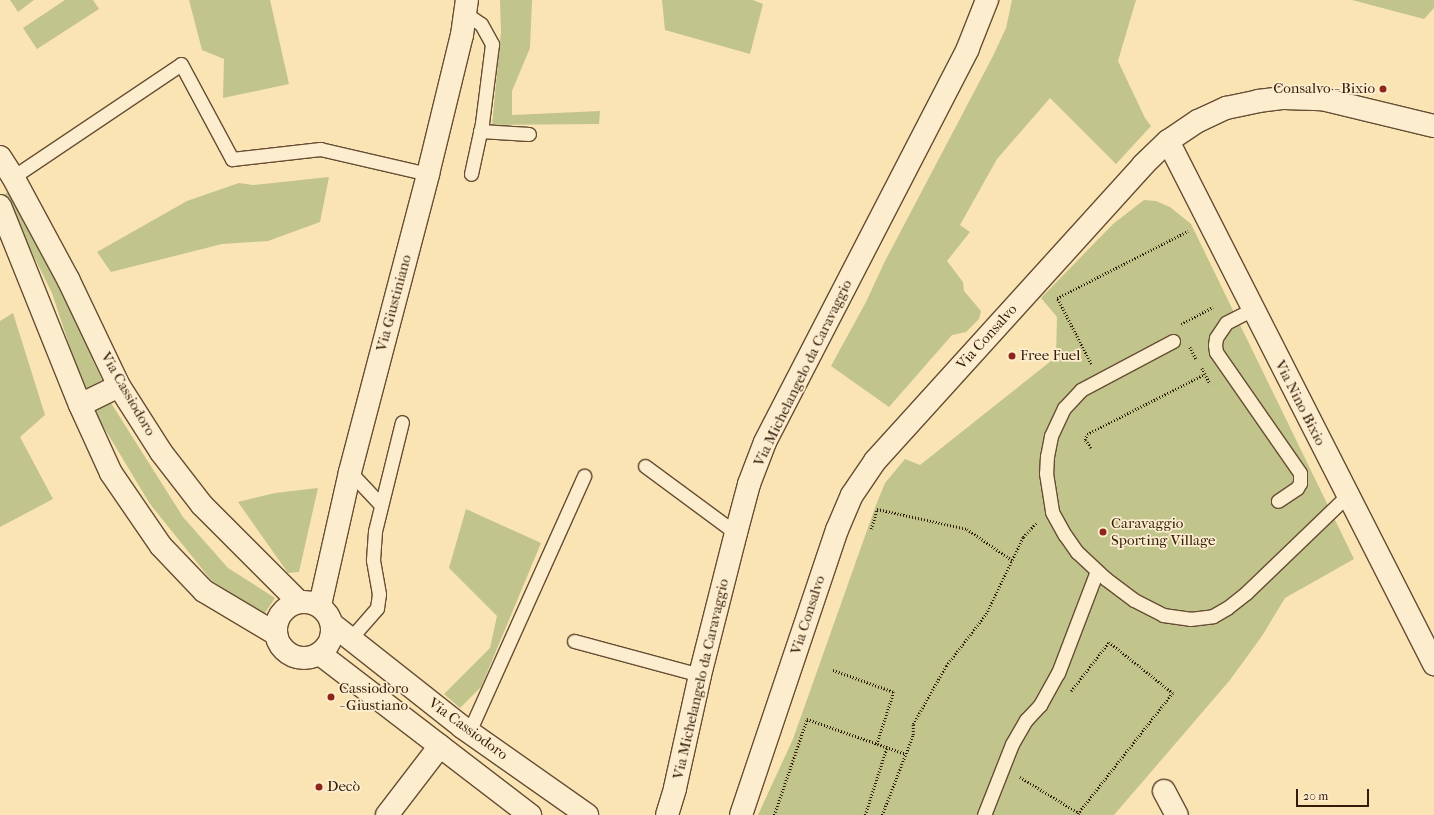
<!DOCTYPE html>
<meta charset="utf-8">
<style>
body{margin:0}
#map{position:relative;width:1434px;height:815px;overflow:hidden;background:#fbe4b4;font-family:"IM FELL French Canon",serif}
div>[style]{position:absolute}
.green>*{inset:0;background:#c1c48b}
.path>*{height:2.5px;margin-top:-1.25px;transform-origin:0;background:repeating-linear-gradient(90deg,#341b09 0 1px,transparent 0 3px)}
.roads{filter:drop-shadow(1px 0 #664d34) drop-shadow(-1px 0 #664d34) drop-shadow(0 1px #664d34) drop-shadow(0 -1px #664d34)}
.lane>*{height:13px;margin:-6.5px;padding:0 6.5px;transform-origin:6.5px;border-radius:6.5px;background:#fcedce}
.street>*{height:22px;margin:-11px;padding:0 11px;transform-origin:11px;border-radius:11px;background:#fcedce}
.secondary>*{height:22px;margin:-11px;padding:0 11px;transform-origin:11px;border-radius:11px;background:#fcedce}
.secondary>.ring{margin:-11px;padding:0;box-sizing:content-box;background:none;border:22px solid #fcedce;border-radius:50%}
.dots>*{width:11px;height:11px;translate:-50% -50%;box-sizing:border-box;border:2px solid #fcedce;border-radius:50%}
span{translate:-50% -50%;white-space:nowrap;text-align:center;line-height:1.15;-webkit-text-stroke:3.5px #fcedce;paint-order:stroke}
.poi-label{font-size:15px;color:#341b09}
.right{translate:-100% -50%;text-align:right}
.left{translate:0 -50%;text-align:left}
.street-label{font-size:15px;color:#341b09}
.scale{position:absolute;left:1296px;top:789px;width:73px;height:18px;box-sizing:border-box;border:2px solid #341b09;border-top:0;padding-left:5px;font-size:12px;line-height:14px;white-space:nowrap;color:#341b09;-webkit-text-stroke:3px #fcedce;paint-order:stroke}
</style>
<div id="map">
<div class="green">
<i style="clip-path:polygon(10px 0,34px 0,18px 12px)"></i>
<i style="clip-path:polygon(65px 0,93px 0,99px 9px,37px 49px,23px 28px)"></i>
<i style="clip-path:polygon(189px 0,270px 0,289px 84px,223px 98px,224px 59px,202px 50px)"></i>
<i style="clip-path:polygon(500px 0,532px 0,530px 48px,512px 91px,512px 115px,600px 111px,599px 124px,492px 125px,501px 32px)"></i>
<i style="clip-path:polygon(662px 0,753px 0,763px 4px,750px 54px,665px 30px)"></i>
<i style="clip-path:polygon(1012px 0,1136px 0,1118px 61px,1145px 118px,1151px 126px,1116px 164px,1050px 98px,997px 159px,960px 225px,970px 232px,947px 261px,963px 282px,964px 291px,981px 311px,979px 319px,966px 332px,952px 335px,889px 407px,831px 366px,866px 302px,884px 263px,993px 56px,1006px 28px)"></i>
<i style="clip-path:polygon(1352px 0,1434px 0,1434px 8px,1424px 19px)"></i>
<i style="clip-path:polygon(329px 177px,320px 222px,268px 241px,222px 244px,111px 272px,97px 252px,187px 201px,239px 183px,253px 185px)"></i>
<i style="clip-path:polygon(10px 191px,61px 289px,102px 380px,84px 390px,52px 293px,3px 195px)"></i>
<i style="clip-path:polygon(1144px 200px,1156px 201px,1170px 207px,1191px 224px,1354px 559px,1285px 598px,1262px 636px,1230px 680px,1114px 815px,758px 815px,793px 739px,876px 505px,885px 483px,905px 459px,920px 465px,1056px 357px,1057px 317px,1041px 298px,1113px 224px)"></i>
<i style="clip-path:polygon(13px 313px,45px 415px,20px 437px,53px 499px,0 527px,0 321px)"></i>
<i style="clip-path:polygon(111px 403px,183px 517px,228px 568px,275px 598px,263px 616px,211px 580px,150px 504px,94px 411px)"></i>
<i style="clip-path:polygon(318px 488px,299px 572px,288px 573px,238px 502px,275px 493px)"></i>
<i style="clip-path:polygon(466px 509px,541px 543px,481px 687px,460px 708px,444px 694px,490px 648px,497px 616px,449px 568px)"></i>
</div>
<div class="path">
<i style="left:1181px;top:324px;width:36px;rotate:-28deg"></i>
<i style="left:1190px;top:347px;width:13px;rotate:63deg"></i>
<i style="left:1091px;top:364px;width:74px;rotate:-117.3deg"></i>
<i style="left:1057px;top:298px;width:147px;rotate:-27.1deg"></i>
<i style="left:1202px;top:368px;width:18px;rotate:63deg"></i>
<i style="left:1091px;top:448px;width:10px;rotate:-127deg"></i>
<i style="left:1085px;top:440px;width:6px;rotate:-72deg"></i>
<i style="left:1087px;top:434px;width:132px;rotate:-27deg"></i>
<i style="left:871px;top:529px;width:21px;rotate:-73deg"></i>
<i style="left:877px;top:509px;width:92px;rotate:12.5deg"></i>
<i style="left:967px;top:529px;width:55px;rotate:34.6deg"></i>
<i style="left:833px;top:670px;width:65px;rotate:19.8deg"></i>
<i style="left:894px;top:692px;width:55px;rotate:108.1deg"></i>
<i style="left:1071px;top:691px;width:62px;rotate:-52.2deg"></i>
<i style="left:1109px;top:642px;width:82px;rotate:38.6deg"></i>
<i style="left:1173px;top:693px;width:152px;rotate:128.1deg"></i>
<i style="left:1020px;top:777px;width:69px;rotate:31.4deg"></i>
<i style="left:1079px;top:813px;width:2px;rotate:117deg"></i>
<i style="left:774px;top:815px;width:102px;rotate:-71deg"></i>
<i style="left:807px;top:719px;width:105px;rotate:19.5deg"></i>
<i style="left:865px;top:815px;width:71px;rotate:-72.1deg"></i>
<i style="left:882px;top:815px;width:86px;rotate:-68.8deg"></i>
<i style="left:913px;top:735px;width:11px;rotate:-90deg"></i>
<i style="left:913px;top:724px;width:67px;rotate:-60.4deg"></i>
<i style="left:946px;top:666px;width:66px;rotate:-52.4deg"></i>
<i style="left:986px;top:614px;width:85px;rotate:-64.3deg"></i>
<i style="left:1023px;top:537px;width:19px;rotate:-47deg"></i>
</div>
<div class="roads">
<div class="lane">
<i style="left:465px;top:13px;width:19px;rotate:35deg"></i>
<i style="left:481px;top:24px;width:23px;rotate:61deg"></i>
<i style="left:492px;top:44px;width:80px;rotate:97.2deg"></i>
<i style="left:482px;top:123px;width:52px;rotate:102.2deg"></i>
<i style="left:480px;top:131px;width:49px;rotate:3.5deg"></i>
<i style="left:13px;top:177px;width:202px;rotate:-33.9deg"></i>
<i style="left:181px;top:64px;width:108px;rotate:61.8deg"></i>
<i style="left:232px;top:159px;width:89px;rotate:-6.5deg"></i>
<i style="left:320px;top:149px;width:111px;rotate:13deg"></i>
<i style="left:1253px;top:309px;width:30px;rotate:153deg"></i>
<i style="left:1226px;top:323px;width:18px;rotate:124deg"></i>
<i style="left:1216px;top:338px;width:7px;rotate:98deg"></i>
<i style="left:1215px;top:345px;width:7px;rotate:82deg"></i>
<i style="left:1216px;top:352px;width:147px;rotate:55.2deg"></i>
<i style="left:1300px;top:473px;width:10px;rotate:90deg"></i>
<i style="left:1300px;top:483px;width:6px;rotate:121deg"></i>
<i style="left:1297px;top:488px;width:23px;rotate:146deg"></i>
<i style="left:1173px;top:341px;width:104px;rotate:152deg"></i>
<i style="left:1081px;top:390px;width:25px;rotate:133deg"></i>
<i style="left:1064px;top:408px;width:31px;rotate:115deg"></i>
<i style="left:1051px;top:436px;width:20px;rotate:101deg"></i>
<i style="left:1047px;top:456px;width:17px;rotate:93deg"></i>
<i style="left:1046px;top:473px;width:39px;rotate:81deg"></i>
<i style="left:1052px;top:512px;width:26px;rotate:61deg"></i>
<i style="left:1065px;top:535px;width:21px;rotate:55deg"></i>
<i style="left:1077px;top:552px;width:40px;rotate:43deg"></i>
<i style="left:1106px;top:579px;width:35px;rotate:37deg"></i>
<i style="left:1134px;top:600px;width:33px;rotate:27deg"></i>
<i style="left:1163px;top:615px;width:27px;rotate:8deg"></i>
<i style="left:1190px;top:619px;width:23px;rotate:-7deg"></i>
<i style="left:1213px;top:616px;width:16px;rotate:-30deg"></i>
<i style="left:1227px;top:608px;width:24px;rotate:-38deg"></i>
<i style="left:1246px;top:593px;width:141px;rotate:-43.9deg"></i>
<i style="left:645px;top:466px;width:113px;rotate:36.4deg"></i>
<i style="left:350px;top:472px;width:45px;rotate:46.8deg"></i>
<i style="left:350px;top:639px;width:41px;rotate:-48.9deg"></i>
<i style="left:377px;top:608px;width:14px;rotate:-82deg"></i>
<i style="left:379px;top:594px;width:35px;rotate:-100deg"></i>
<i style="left:373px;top:560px;width:29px;rotate:-86deg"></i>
<i style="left:375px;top:531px;width:112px;rotate:-76.1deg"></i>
<i style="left:574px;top:641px;width:131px;rotate:15.1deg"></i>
<i style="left:469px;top:732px;width:281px;rotate:-65.8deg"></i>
<i style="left:984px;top:815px;width:76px;rotate:-68.5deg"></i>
<i style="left:1012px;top:744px;width:28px;rotate:-60deg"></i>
<i style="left:1026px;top:720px;width:21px;rotate:-47deg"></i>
<i style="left:1040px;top:705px;width:37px;rotate:-61deg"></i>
<i style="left:1058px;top:673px;width:109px;rotate:-69.1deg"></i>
</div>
<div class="street">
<i style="left:1164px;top:791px;width:27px;rotate:62deg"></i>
<i style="left:387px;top:815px;width:87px;rotate:-52.5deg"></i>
</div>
<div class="secondary">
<i style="left:1168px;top:141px;width:587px;rotate:63.04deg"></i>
<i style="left:0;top:157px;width:24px;rotate:57deg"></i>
<i style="left:13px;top:177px;width:116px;rotate:61.7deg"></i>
<i style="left:68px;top:279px;width:119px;rotate:64.5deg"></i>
<i style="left:119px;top:386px;width:78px;rotate:57.5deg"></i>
<i style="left:161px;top:452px;width:67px;rotate:52.3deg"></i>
<i style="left:202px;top:505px;width:136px;rotate:45deg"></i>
<i style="left:0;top:206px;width:214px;rotate:68.1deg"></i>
<i style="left:80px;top:405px;width:75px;rotate:65.5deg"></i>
<i style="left:111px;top:473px;width:88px;rotate:55.6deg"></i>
<i style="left:161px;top:546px;width:62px;rotate:46.3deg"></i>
<i style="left:204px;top:591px;width:84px;rotate:30.8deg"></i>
<i style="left:80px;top:405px;width:43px;rotate:-26deg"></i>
<i class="ring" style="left:276px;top:602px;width:34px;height:34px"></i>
<i style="left:320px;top:605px;width:136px;rotate:-77.3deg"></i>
<i style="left:350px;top:472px;width:308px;rotate:-75.3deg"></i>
<i style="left:428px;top:174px;width:143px;rotate:-76.3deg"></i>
<i style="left:462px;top:35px;width:35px;rotate:-82deg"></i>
<i style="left:333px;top:625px;width:164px;rotate:38.3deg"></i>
<i style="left:462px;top:727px;width:153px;rotate:35.1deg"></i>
<i style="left:320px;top:654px;width:265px;rotate:37.5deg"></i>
<i style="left:667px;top:815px;width:28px;rotate:-73deg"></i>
<i style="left:675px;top:788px;width:116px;rotate:-77.5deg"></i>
<i style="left:700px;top:675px;width:146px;rotate:-75.8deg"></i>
<i style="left:736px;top:533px;width:51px;rotate:-75.1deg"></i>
<i style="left:749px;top:484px;width:45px;rotate:-69.1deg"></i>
<i style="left:765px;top:442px;width:443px;rotate:-62.7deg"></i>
<i style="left:968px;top:48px;width:52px;rotate:-68.4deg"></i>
<i style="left:741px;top:815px;width:301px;rotate:-71.4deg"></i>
<i style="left:837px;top:530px;width:38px;rotate:-67deg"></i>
<i style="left:852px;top:495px;width:41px;rotate:-55.9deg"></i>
<i style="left:875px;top:461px;width:399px;rotate:-47.8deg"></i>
<i style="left:1143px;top:165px;width:35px;rotate:-44deg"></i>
<i style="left:1168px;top:141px;width:36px;rotate:-34deg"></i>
<i style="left:1198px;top:121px;width:31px;rotate:-25deg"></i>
<i style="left:1226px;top:108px;width:33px;rotate:-12deg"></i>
<i style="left:1258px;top:101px;width:26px;rotate:-7deg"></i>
<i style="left:1284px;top:98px;width:38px;rotate:2deg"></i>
<i style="left:1322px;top:99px;width:115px;rotate:13.6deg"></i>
</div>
</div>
<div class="dots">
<i style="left:1383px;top:89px;background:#8f2418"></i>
<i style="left:1012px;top:356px;background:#8f2418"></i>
<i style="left:1103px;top:532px;background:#8f2418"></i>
<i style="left:331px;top:697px;background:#8f2418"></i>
<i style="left:319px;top:787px;background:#8f2418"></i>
</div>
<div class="poi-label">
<span class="right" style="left:1375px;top:89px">Consalvo - Bixio</span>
<span class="left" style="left:1020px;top:356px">Free Fuel</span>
<span class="left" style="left:1111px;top:532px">Caravaggio<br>Sporting Village</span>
<span class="left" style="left:339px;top:697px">Cassiodoro<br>- Giustiano</span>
<span class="left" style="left:327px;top:787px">Decò</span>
</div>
<div class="street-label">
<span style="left:394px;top:303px;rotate:-75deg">Via Giustiniano</span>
<span style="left:987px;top:337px;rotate:-48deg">Via Consalvo</span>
<span style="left:803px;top:373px;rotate:-64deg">Via Michelangelo da Caravaggio</span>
<span style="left:128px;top:394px;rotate:60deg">Via Cassiodoro</span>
<span style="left:1300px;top:403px;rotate:63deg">Via Nino Bixio</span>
<span style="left:808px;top:615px;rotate:-72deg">Via Consalvo</span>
<span style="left:701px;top:679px;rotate:-77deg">Via Michelangelo da Caravaggio</span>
<span style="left:468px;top:729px;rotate:36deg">Via Cassiodoro</span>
</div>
<div class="scale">20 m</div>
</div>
